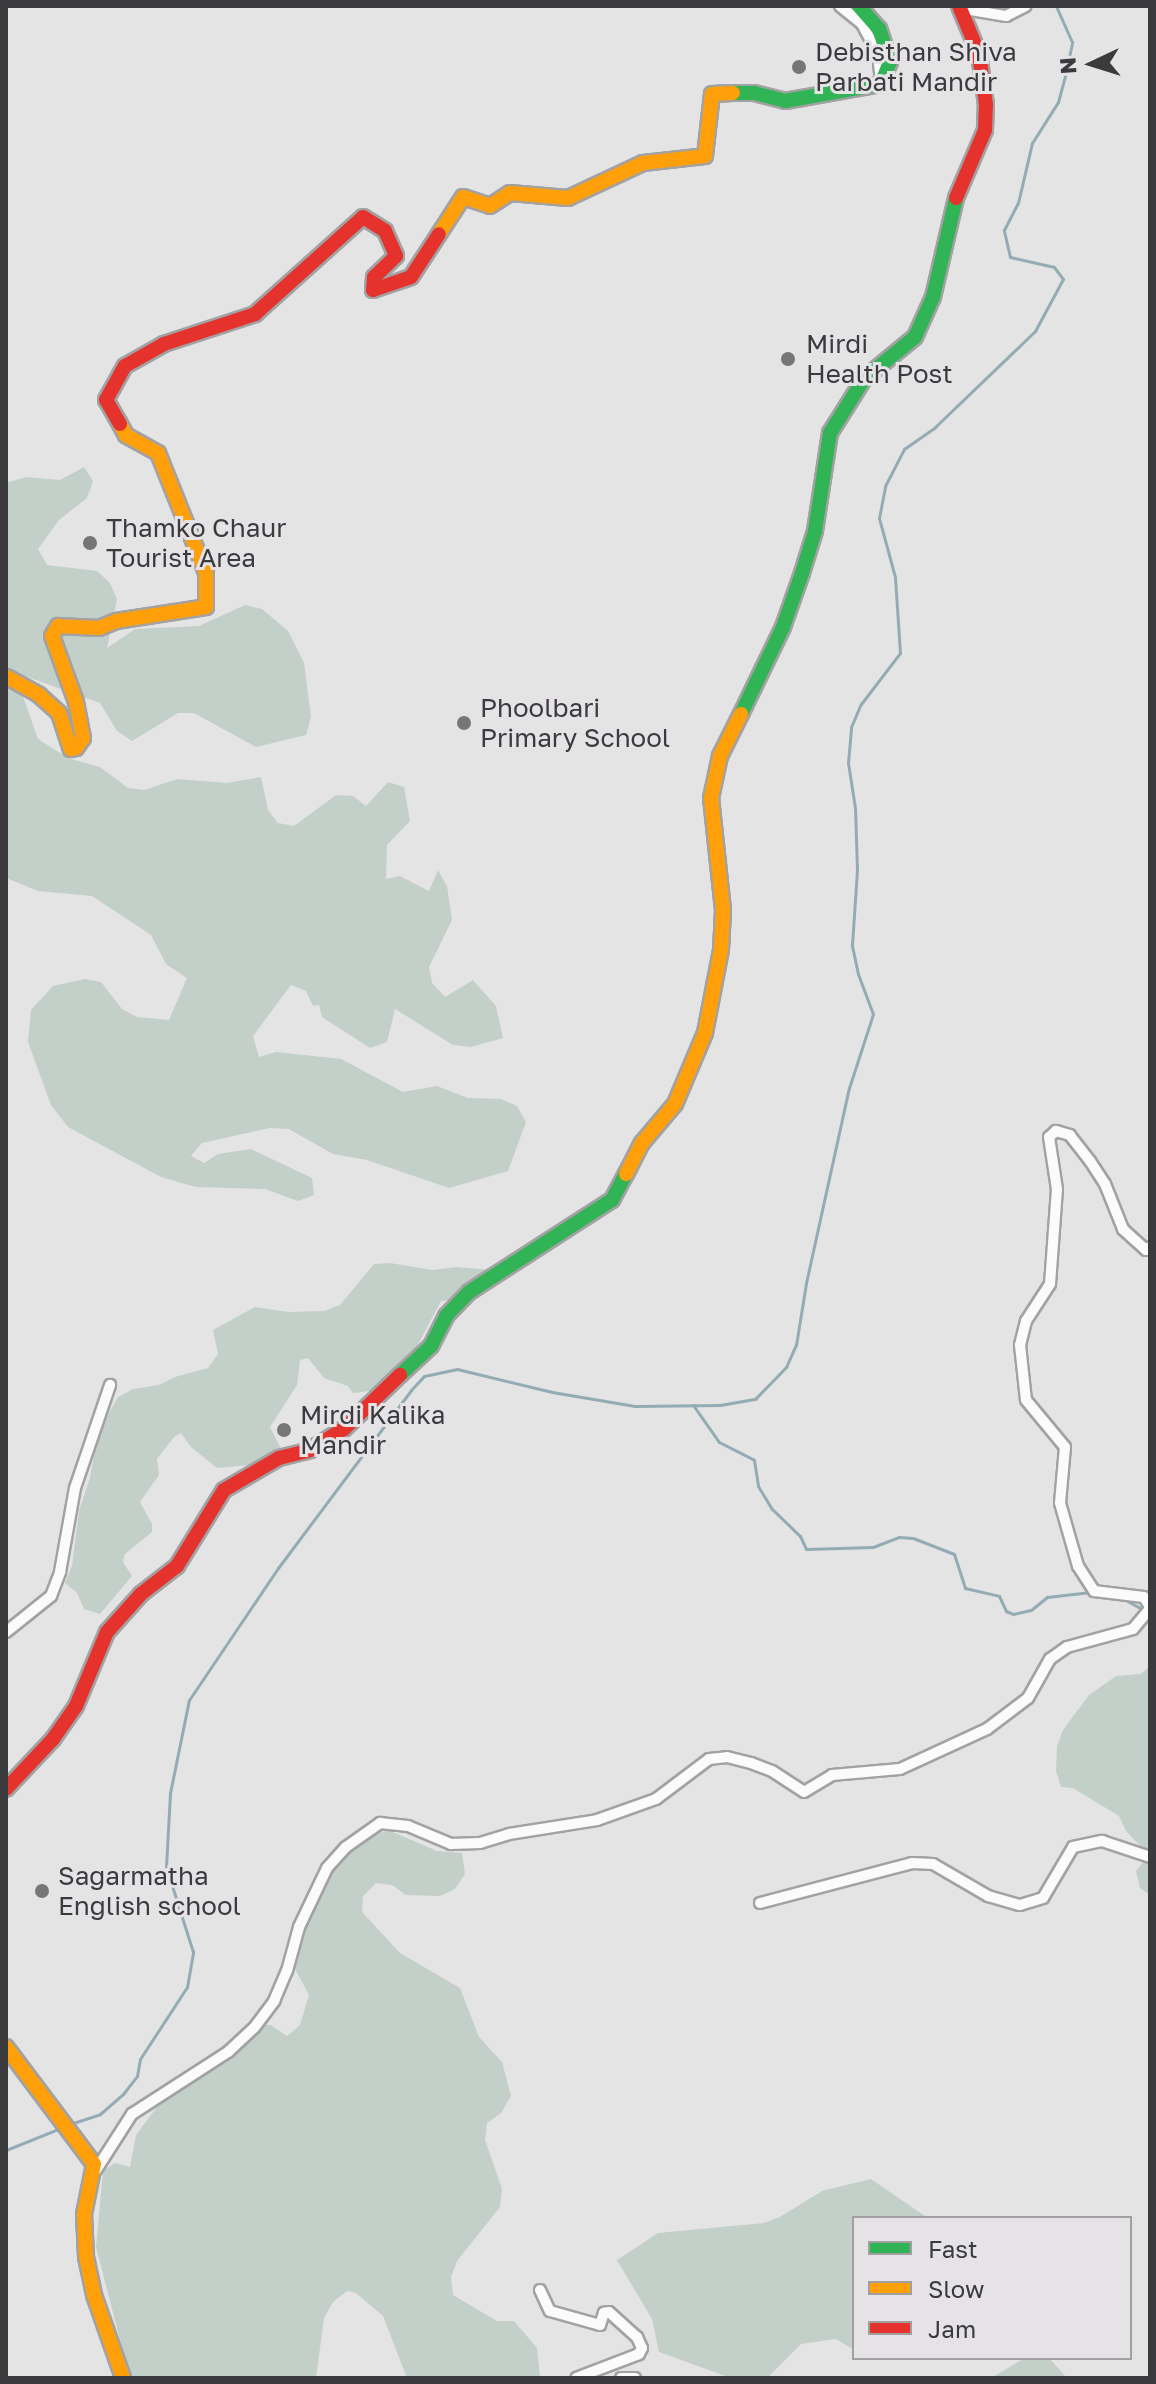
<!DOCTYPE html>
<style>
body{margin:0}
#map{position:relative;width:1156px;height:2384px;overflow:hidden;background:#e5e4e5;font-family:"Golos Text",sans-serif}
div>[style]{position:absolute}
.green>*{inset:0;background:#c3cfc9}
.stream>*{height:3px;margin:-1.5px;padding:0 1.5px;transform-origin:1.5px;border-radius:1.5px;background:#93acb4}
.roads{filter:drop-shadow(2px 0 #a3a2a3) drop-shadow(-2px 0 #a3a2a3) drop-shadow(0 2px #a3a2a3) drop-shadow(0 -2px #a3a2a3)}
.street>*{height:10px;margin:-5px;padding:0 5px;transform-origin:5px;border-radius:5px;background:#fbfbfb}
.fast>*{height:14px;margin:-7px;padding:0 7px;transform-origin:7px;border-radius:7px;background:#30b455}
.slow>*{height:14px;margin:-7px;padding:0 7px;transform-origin:7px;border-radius:7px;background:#ff9f0a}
.jam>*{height:14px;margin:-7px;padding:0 7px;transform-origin:7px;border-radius:7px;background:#e5322d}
.dots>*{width:22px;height:22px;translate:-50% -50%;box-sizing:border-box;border:4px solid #e5e3e6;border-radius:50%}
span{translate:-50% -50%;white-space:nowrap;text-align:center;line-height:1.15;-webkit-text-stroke:6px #e5e3e6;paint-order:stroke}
.poi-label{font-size:26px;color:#3b3a3c}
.left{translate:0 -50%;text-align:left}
.frame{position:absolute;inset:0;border:8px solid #3b3a3c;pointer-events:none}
.legend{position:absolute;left:852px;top:2216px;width:280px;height:144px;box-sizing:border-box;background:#e5e3e6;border:2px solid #a19fa2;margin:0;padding:10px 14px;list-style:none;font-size:24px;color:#3b3a3c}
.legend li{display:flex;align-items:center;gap:16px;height:40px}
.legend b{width:40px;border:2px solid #a19fa2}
.north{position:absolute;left:1052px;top:24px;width:80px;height:80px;-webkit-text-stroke:6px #e5e3e6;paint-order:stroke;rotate:266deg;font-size:22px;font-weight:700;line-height:32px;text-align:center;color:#3b3a3c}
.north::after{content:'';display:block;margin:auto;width:28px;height:36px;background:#3b3a3c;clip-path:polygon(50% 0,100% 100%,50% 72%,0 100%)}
</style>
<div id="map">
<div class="green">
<i style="clip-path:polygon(84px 467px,93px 481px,87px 498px,59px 520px,38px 549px,47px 565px,97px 571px,110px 583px,117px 599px,107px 648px,135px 629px,199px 626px,245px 605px,262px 609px,288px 631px,304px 663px,311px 717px,306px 735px,256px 747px,194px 713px,178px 713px,132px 741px,117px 731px,100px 703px,22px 675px,21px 691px,38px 739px,68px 758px,100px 767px,128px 788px,144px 790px,177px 779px,227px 783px,261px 777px,268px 810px,278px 823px,294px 826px,336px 795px,353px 796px,366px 806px,388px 782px,404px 787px,410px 821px,387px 845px,386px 879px,400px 876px,429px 891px,438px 870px,447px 886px,452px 920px,429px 967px,432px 983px,445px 997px,473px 980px,496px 1006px,503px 1038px,471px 1047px,453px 1045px,395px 1009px,387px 1042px,370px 1048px,322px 1017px,319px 1005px,313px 1006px,306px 991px,291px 985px,253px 1036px,259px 1057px,276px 1052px,341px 1059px,403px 1092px,437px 1086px,468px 1098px,501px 1099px,517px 1106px,526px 1122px,508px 1171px,449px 1188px,367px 1160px,333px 1154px,289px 1129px,270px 1128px,202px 1143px,191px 1156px,204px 1163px,218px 1154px,251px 1149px,312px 1178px,314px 1195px,298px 1201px,265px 1189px,196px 1187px,161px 1177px,68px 1127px,51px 1105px,28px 1042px,31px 1010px,53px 986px,85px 979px,101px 982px,122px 1009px,137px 1017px,169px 1020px,187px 978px,166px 964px,151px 935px,92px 896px,38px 891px,6px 878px,6px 483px,26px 477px,60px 480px)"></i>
<i style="clip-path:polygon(390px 1263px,432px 1270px,457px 1267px,491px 1270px,453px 1300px,441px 1301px,414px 1352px,370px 1391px,353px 1393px,348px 1386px,324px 1378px,308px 1358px,300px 1360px,297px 1385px,270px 1427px,281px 1449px,250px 1465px,217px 1468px,191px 1447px,181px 1433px,174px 1437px,157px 1459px,159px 1475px,140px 1502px,152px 1524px,152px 1532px,125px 1554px,123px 1562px,132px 1576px,100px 1614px,84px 1609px,77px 1593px,65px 1583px,72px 1566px,79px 1511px,90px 1478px,98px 1433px,118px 1397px,133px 1389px,159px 1385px,175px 1377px,208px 1368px,218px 1354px,213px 1330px,255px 1307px,288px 1312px,324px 1311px,340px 1305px,374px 1264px)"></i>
<i style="clip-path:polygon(1150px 1666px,1150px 1895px,1140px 1888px,1136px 1871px,1146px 1859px,1144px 1850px,1126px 1831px,1119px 1816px,1073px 1788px,1061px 1787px,1056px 1771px,1057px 1746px,1063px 1730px,1089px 1695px,1116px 1676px,1141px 1674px)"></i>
<i style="clip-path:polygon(388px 1830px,437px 1851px,462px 1853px,465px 1874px,455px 1889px,440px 1896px,406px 1895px,392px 1885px,376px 1883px,363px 1896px,362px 1912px,400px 1953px,460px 1988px,479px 2037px,502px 2062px,511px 2096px,501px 2113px,487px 2123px,485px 2140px,502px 2189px,500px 2207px,457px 2261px,451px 2277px,453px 2295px,497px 2321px,514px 2321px,537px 2348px,540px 2378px,407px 2378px,383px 2316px,356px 2293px,347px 2291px,333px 2302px,324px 2318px,316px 2378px,130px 2378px,96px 2247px,103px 2171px,115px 2163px,130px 2167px,136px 2135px,157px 2107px,231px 2055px,262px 2025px,271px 2025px,287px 2036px,300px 2025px,309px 1995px,295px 1969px,298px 1942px,335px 1865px,368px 1837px)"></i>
<i style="clip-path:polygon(871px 2179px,928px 2218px,854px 2218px,854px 2350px,836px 2339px,801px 2344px,767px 2378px,731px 2378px,659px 2352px,652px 2319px,617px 2260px,658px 2233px,764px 2223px,780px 2217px,822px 2191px)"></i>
<i style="clip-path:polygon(1044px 2358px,1049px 2358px,1067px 2378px,991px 2378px,1023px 2359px)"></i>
</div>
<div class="stream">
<i style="left:693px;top:1405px;width:45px;rotate:54.9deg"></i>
<i style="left:719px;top:1442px;width:39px;rotate:27deg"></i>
<i style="left:754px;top:1460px;width:26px;rotate:81deg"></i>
<i style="left:758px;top:1486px;width:27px;rotate:59deg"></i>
<i style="left:772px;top:1509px;width:39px;rotate:44deg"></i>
<i style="left:800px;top:1536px;width:14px;rotate:65deg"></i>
<i style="left:806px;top:1549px;width:67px;rotate:-1.7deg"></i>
<i style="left:873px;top:1547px;width:28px;rotate:-21deg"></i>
<i style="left:899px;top:1537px;width:14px;rotate:4deg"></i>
<i style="left:913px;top:1538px;width:44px;rotate:21.3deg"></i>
<i style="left:954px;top:1554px;width:36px;rotate:72deg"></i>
<i style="left:965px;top:1588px;width:35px;rotate:13deg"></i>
<i style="left:999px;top:1596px;width:17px;rotate:65deg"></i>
<i style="left:1006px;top:1611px;width:8px;rotate:23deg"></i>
<i style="left:1013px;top:1614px;width:18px;rotate:-13deg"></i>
<i style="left:1031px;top:1610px;width:21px;rotate:-39deg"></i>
<i style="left:1047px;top:1597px;width:44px;rotate:-6.5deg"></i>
<i style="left:1122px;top:1598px;width:25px;rotate:29deg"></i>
<i style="left:73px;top:2123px;width:28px;rotate:-18deg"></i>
<i style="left:100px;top:2114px;width:30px;rotate:-41deg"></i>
<i style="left:123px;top:2094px;width:23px;rotate:-52deg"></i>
<i style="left:137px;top:2076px;width:17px;rotate:-80deg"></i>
<i style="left:140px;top:2059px;width:86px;rotate:-56.9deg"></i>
<i style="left:187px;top:1987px;width:36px;rotate:-80deg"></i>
<i style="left:193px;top:1952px;width:89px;rotate:-107.6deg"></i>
<i style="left:166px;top:1867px;width:74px;rotate:-86.9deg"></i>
<i style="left:170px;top:1793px;width:95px;rotate:-78.5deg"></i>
<i style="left:189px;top:1700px;width:159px;rotate:-56deg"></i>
<i style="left:278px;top:1568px;width:222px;rotate:-53.2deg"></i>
<i style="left:411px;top:1390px;width:19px;rotate:-47deg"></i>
<i style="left:424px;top:1376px;width:34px;rotate:-12deg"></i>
<i style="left:457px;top:1369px;width:98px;rotate:13.6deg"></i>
<i style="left:552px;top:1392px;width:84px;rotate:9.6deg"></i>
<i style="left:635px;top:1406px;width:85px;rotate:-0.7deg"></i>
<i style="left:720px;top:1405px;width:36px;rotate:-10deg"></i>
<i style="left:755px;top:1399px;width:45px;rotate:-45.9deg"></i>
<i style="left:786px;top:1367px;width:24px;rotate:-66deg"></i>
<i style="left:796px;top:1345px;width:63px;rotate:-80.8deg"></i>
<i style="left:806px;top:1283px;width:200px;rotate:-77.6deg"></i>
<i style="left:849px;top:1088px;width:78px;rotate:-72deg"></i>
<i style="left:873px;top:1014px;width:43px;rotate:-110.6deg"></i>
<i style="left:858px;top:974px;width:30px;rotate:-102deg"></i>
<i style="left:852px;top:945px;width:75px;rotate:-86.2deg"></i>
<i style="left:857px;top:870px;width:62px;rotate:-91.8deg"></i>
<i style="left:855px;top:808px;width:46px;rotate:-98.8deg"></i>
<i style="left:848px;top:763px;width:36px;rotate:-85deg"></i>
<i style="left:851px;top:727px;width:25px;rotate:-67deg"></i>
<i style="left:861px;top:704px;width:64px;rotate:-52.6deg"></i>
<i style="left:900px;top:653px;width:76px;rotate:-93.8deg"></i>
<i style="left:895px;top:577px;width:61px;rotate:-105.2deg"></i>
<i style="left:879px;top:518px;width:33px;rotate:-79deg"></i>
<i style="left:885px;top:486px;width:42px;rotate:-62.8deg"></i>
<i style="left:904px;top:449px;width:38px;rotate:-35deg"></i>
<i style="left:935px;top:427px;width:139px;rotate:-43.8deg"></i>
<i style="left:1035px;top:331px;width:59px;rotate:-61.7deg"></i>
<i style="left:1063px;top:279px;width:15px;rotate:-127deg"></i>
<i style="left:1054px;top:267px;width:45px;rotate:-167.2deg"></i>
<i style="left:1010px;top:257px;width:28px;rotate:-103deg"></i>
<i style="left:1004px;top:230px;width:30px;rotate:-63deg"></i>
<i style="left:1018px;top:203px;width:62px;rotate:-76.9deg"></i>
<i style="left:1032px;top:143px;width:49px;rotate:-57.6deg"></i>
<i style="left:1058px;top:102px;width:27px;rotate:-75deg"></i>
<i style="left:1065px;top:76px;width:35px;rotate:-78deg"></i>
<i style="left:1072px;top:42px;width:39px;rotate:-114deg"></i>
<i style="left:6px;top:2150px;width:56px;rotate:-22deg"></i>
</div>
<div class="roads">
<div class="street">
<i style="left:840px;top:6px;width:28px;rotate:39deg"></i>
<i style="left:862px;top:24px;width:34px;rotate:62deg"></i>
<i style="left:878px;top:54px;width:28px;rotate:84deg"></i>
<i style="left:959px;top:8px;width:48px;rotate:9.7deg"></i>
<i style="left:1006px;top:16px;width:22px;rotate:-27deg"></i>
<i style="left:1150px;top:1247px;width:5px;rotate:143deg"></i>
<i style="left:1146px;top:1250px;width:31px;rotate:-138deg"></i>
<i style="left:1123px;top:1229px;width:48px;rotate:-111.8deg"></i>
<i style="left:1105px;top:1184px;width:27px;rotate:-123deg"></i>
<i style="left:1090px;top:1161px;width:33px;rotate:-128deg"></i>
<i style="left:1070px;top:1135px;width:15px;rotate:-164deg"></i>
<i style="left:1056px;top:1131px;width:9px;rotate:139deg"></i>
<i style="left:1049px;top:1137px;width:53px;rotate:81.3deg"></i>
<i style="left:1057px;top:1189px;width:95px;rotate:94.2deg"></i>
<i style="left:1050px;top:1284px;width:44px;rotate:123deg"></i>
<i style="left:1026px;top:1321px;width:25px;rotate:104deg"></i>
<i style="left:1020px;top:1345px;width:55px;rotate:83.8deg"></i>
<i style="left:1026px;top:1400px;width:61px;rotate:50.3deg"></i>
<i style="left:1065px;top:1447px;width:56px;rotate:95.1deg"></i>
<i style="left:1060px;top:1503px;width:66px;rotate:74.1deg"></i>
<i style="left:1078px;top:1566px;width:30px;rotate:57deg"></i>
<i style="left:1094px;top:1591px;width:50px;rotate:6.8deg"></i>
<i style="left:1144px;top:1597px;width:12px;rotate:59deg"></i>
<i style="left:6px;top:1632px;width:58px;rotate:-38.7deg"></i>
<i style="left:51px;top:1596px;width:26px;rotate:-69deg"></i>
<i style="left:60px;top:1572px;width:85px;rotate:-79.9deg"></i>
<i style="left:75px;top:1488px;width:109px;rotate:-71.2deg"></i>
<i style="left:760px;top:1903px;width:157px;rotate:-14.7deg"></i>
<i style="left:912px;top:1863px;width:21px;rotate:3deg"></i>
<i style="left:933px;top:1864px;width:64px;rotate:30.2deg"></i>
<i style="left:988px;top:1896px;width:33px;rotate:16deg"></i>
<i style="left:1020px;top:1905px;width:24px;rotate:-17deg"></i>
<i style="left:1043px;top:1898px;width:59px;rotate:-59.5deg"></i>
<i style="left:1073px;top:1847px;width:30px;rotate:-12deg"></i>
<i style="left:1102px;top:1841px;width:51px;rotate:18.4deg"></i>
<i style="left:96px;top:2170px;width:67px;rotate:-57.3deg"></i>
<i style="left:132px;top:2114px;width:114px;rotate:-32.9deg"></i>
<i style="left:228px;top:2052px;width:35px;rotate:-43deg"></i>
<i style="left:254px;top:2028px;width:34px;rotate:-53deg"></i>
<i style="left:274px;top:2001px;width:33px;rotate:-67deg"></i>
<i style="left:287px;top:1971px;width:46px;rotate:-74.7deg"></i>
<i style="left:299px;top:1927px;width:65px;rotate:-64.6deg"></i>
<i style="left:327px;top:1868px;width:28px;rotate:-48deg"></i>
<i style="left:346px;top:1847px;width:42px;rotate:-35.2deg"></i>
<i style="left:380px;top:1823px;width:28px;rotate:6deg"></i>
<i style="left:408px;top:1826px;width:47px;rotate:22.7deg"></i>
<i style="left:451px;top:1844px;width:29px;rotate:-2deg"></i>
<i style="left:480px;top:1843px;width:30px;rotate:-17deg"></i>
<i style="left:509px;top:1834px;width:89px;rotate:-9deg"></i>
<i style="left:597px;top:1820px;width:63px;rotate:-19.6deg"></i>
<i style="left:656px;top:1799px;width:66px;rotate:-37deg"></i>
<i style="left:709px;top:1759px;width:18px;rotate:-6deg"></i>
<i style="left:727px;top:1757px;width:25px;rotate:14deg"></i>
<i style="left:751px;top:1763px;width:22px;rotate:21deg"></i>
<i style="left:772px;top:1771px;width:38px;rotate:33deg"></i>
<i style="left:804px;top:1792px;width:33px;rotate:-31deg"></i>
<i style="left:832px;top:1775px;width:68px;rotate:-5deg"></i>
<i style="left:900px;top:1769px;width:96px;rotate:-24.7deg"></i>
<i style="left:987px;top:1729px;width:51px;rotate:-37.1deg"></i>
<i style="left:1028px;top:1698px;width:45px;rotate:-60.6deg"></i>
<i style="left:1050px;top:1659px;width:21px;rotate:-35deg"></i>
<i style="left:1067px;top:1647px;width:68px;rotate:-15.3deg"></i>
<i style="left:1133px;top:1629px;width:26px;rotate:-50deg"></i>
<i style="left:540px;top:2290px;width:23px;rotate:65deg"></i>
<i style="left:550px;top:2311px;width:52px;rotate:15.6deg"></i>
<i style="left:600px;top:2325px;width:13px;rotate:-72deg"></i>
<i style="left:604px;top:2313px;width:5px;rotate:-11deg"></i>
<i style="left:609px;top:2312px;width:38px;rotate:42deg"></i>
<i style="left:637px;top:2337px;width:12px;rotate:66deg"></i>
<i style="left:642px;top:2348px;width:7px;rotate:117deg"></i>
<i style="left:639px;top:2354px;width:67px;rotate:159.1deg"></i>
<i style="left:621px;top:2378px;width:14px"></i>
</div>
<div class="fast">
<i style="left:733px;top:93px;width:21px"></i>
<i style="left:754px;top:93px;width:32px;rotate:14deg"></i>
<i style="left:785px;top:101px;width:97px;rotate:-10deg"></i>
<i style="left:881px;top:84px;width:24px;rotate:-68deg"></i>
<i style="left:890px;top:62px;width:35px;rotate:-108deg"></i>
<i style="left:879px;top:29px;width:30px;rotate:-131deg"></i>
<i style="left:741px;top:714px;width:97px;rotate:-64.2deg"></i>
<i style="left:783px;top:627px;width:57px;rotate:-70.6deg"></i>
<i style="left:802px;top:573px;width:44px;rotate:-72.8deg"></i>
<i style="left:815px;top:531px;width:99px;rotate:-81.3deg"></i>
<i style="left:830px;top:433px;width:64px;rotate:-57.8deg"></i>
<i style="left:864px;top:379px;width:66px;rotate:-39.5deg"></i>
<i style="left:915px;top:337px;width:44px;rotate:-65.8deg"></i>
<i style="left:933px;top:297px;width:102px;rotate:-76.9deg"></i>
<i style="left:400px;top:1375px;width:42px;rotate:-43.1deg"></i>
<i style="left:431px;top:1346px;width:34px;rotate:-63deg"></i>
<i style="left:446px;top:1316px;width:33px;rotate:-46deg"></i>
<i style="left:469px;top:1292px;width:170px;rotate:-32.8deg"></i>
<i style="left:612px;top:1200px;width:30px;rotate:-62deg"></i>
</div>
<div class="slow">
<i style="left:439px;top:234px;width:44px;rotate:-57deg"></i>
<i style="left:463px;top:197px;width:28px;rotate:18deg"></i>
<i style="left:490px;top:206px;width:24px;rotate:-33deg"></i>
<i style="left:510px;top:193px;width:58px;rotate:4.9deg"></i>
<i style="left:568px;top:198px;width:83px;rotate:-25deg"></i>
<i style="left:643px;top:163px;width:62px;rotate:-6.4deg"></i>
<i style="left:705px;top:156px;width:62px;rotate:-83.6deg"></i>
<i style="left:712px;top:94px;width:21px;rotate:-3deg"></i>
<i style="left:7px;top:677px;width:37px;rotate:29deg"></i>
<i style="left:39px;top:695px;width:27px;rotate:42deg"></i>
<i style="left:59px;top:713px;width:38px;rotate:72deg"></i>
<i style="left:71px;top:749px;width:5px;rotate:-11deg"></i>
<i style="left:76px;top:748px;width:12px;rotate:-55deg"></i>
<i style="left:83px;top:738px;width:37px;rotate:-101deg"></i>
<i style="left:76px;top:702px;width:70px;rotate:-110deg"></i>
<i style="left:52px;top:636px;width:12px;rotate:-59deg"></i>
<i style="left:58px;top:626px;width:41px;rotate:2.8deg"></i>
<i style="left:99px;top:628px;width:18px;rotate:-22deg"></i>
<i style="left:116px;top:621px;width:91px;rotate:-8.8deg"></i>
<i style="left:206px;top:607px;width:34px;rotate:-90deg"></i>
<i style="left:206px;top:573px;width:129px;rotate:-111.8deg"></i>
<i style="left:158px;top:453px;width:37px;rotate:-151deg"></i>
<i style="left:126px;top:435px;width:13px;rotate:-119deg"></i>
<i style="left:626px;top:1174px;width:35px;rotate:-63deg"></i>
<i style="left:642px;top:1143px;width:51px;rotate:-49.8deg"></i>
<i style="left:675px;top:1104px;width:77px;rotate:-67.1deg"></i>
<i style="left:705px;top:1033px;width:85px;rotate:-79.1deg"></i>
<i style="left:721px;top:950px;width:40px;rotate:-87.1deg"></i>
<i style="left:723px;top:910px;width:113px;rotate:-96.1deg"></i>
<i style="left:711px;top:798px;width:43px;rotate:-77.9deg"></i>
<i style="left:720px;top:756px;width:47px;rotate:-63.4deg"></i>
<i style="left:6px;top:2047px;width:146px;rotate:53.1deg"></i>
<i style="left:94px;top:2164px;width:51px;rotate:101.3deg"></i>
<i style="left:84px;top:2214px;width:43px;rotate:87.3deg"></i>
<i style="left:86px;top:2257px;width:39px;rotate:78deg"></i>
<i style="left:94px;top:2295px;width:88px;rotate:70.7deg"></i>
</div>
<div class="jam">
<i style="left:956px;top:198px;width:74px;rotate:-66.9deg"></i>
<i style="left:985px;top:130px;width:25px;rotate:-88deg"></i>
<i style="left:986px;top:105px;width:51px;rotate:-97.8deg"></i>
<i style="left:979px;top:54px;width:52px;rotate:-112.6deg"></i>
<i style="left:120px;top:424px;width:28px;rotate:-120deg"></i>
<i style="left:106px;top:400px;width:39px;rotate:-61deg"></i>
<i style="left:125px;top:366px;width:45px;rotate:-29.4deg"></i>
<i style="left:164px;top:344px;width:96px;rotate:-18.2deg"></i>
<i style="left:255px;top:314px;width:145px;rotate:-41.9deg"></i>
<i style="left:363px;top:217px;width:26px;rotate:32deg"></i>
<i style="left:385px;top:231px;width:27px;rotate:66deg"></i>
<i style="left:396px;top:256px;width:30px;rotate:136deg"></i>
<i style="left:374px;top:277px;width:13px;rotate:94deg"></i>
<i style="left:373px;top:290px;width:40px;rotate:-18.9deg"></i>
<i style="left:411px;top:277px;width:51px;rotate:-56.9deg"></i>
<i style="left:6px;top:1789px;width:69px;rotate:-46.8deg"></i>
<i style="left:53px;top:1739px;width:40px;rotate:-55.1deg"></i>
<i style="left:76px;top:1706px;width:80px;rotate:-67.3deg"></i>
<i style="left:107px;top:1632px;width:51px;rotate:-48.2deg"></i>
<i style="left:141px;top:1594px;width:46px;rotate:-37.9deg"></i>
<i style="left:177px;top:1566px;width:89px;rotate:-58.3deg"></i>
<i style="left:224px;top:1490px;width:64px;rotate:-30.2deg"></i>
<i style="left:279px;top:1458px;width:32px;rotate:-14deg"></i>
<i style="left:310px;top:1450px;width:40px;rotate:-32deg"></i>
<i style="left:344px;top:1429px;width:78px;rotate:-44deg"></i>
</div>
</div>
<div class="dots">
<i style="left:799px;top:67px;background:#767677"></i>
<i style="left:788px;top:359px;background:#767677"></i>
<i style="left:90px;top:543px;background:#767677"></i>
<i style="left:464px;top:723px;background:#767677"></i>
<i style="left:284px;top:1430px;background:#767677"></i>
<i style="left:42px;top:1891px;background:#767677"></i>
</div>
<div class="poi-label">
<span class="left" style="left:815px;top:67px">Debisthan Shiva<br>Parbati Mandir</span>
<span class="left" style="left:806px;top:359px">Mirdi<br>Health Post</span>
<span class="left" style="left:106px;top:543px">Thamko Chaur<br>Tourist Area</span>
<span class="left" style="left:480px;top:723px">Phoolbari<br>Primary School</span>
<span class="left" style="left:300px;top:1430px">Mirdi Kalika<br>Mandir</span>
<span class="left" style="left:58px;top:1891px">Sagarmatha<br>English school</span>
</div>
<div class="frame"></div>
<ul class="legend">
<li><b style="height:10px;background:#30b455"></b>Fast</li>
<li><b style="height:10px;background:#ff9f0a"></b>Slow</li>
<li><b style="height:10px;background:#e5322d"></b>Jam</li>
</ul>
<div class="north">N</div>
</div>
